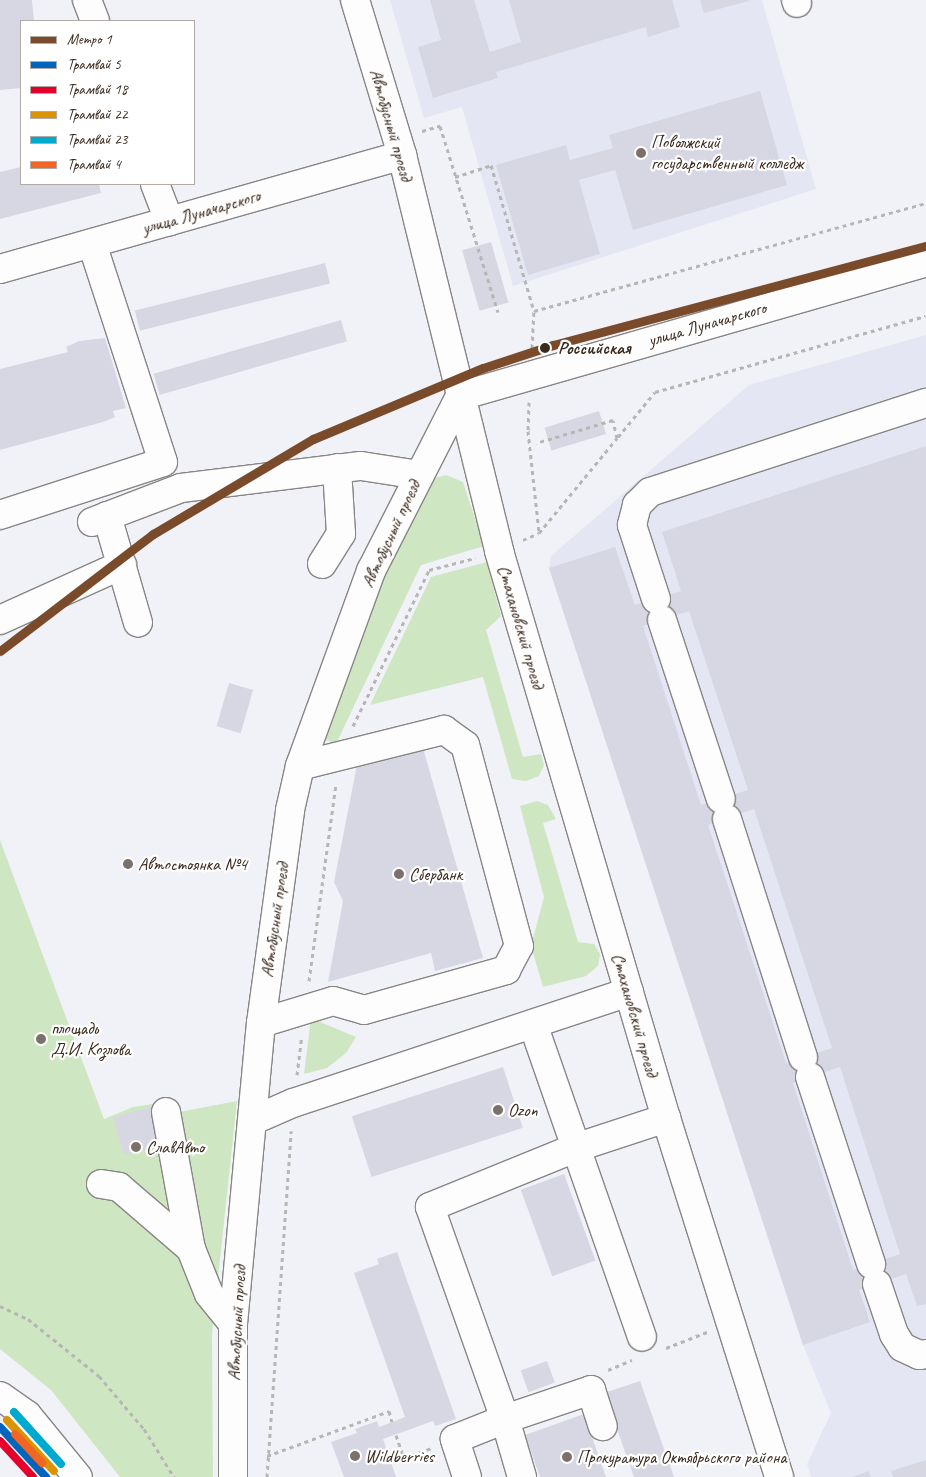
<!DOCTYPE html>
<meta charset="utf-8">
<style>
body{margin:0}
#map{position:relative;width:926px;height:1477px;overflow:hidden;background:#f1f2f7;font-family:Caveat,sans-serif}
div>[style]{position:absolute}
.built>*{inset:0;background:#e5e6f4}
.green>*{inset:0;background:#cfe6c3}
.building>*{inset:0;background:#d6d7e3;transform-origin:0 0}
.path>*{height:3px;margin-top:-1.5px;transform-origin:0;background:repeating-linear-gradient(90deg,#b7b6b5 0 4px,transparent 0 8px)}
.roads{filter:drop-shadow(1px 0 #888585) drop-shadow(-1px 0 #888585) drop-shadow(0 1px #888585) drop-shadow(0 -1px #888585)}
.minor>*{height:28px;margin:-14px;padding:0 14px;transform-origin:14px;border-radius:14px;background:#fdfdfe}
.major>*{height:28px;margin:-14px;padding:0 14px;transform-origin:14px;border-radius:14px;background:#fdfdfe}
.tram-1>*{height:8px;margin:-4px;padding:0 4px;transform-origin:4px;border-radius:4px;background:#0065bd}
.tram-2>*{height:8px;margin:-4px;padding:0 4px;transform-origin:4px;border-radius:4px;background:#e4002b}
.tram-3>*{height:8px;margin:-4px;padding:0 4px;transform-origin:4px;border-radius:4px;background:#db9304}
.tram-4>*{height:8px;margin:-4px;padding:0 4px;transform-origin:4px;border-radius:4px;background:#00a9ce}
.tram-5>*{height:8px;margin:-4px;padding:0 4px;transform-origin:4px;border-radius:4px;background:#f26522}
.metro-1>*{height:9px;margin:-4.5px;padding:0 4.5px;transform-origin:4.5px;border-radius:4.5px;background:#7a4b2a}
.dots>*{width:14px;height:14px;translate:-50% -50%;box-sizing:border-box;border:2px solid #fff;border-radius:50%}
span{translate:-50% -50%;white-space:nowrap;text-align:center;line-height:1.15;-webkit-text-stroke:4.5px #fff;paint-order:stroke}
.street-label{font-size:18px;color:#3b2a1e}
.poi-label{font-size:18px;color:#3b2a1e}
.left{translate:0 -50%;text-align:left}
.stop-label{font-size:18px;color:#3b2a1e;font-weight:700}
.legend{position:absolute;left:20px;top:20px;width:175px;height:165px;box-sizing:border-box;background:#fff;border:1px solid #b1aaa5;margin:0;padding:6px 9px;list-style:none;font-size:15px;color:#3b2a1e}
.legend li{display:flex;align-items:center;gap:10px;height:25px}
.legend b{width:25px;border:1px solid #b1aaa5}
</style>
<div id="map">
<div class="built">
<i style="clip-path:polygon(390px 0,762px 0,816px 189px,513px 286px,462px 107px,424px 118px)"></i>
<i style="clip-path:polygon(926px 335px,926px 1477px,811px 1477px,807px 1464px,831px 1413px,803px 1345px,549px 568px,551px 556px,749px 385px)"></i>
</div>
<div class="green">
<i style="clip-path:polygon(446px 475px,463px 482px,484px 546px,421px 565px,336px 744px,322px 738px,316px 724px,418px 491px,431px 479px)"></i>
<i style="clip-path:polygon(487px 562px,501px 616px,486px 630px,523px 757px,541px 754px,544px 765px,539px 776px,526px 781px,512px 779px,483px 677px,370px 705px,431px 577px)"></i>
<i style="clip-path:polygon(537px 801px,548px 805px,556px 819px,543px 823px,578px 942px,594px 944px,600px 954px,598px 966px,586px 976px,543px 987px,531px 946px,544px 897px,520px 806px)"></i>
<i style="clip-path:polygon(0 840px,104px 1119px,133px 1107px,159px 1103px,169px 1114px,237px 1101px,212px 1334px,213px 1477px,120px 1477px,51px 1390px,0 1349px)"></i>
<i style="clip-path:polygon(311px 1018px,356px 1037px,346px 1053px,327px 1068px,304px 1074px)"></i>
</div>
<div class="building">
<i style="clip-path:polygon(0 0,32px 0,34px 21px,21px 21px,21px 88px,0 90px)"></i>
<i style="clip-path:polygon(430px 0,474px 0,490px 52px,521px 42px,509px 0,672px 0,680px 27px,648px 37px,646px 27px,496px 72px,498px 78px,433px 98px,418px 47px,441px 40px)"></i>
<i style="clip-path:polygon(700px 0,749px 0,749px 1px,704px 13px)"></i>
<i style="clip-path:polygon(760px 91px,787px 185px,633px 230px,615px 170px,579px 180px,600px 254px,528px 275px,496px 165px,566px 145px,570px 160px,613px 148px,609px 135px)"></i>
<i style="clip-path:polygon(21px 167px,21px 184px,99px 184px,101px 193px,0 219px,0 172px)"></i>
<i style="left:491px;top:242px;width:63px;height:30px;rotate:74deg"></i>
<i style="left:325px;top:263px;width:21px;height:196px;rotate:76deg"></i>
<i style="left:341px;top:320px;width:22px;height:195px;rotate:74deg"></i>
<i style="clip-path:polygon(105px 338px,126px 408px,113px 411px,115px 417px,103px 422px,0 450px,0 369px,68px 352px,66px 347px,79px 341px)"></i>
<i style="left:599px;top:411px;width:24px;height:57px;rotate:73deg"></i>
<i style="clip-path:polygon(evenodd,926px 446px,926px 1304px,917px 1306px,906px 1274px,859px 1290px,870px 1322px,803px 1345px,549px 568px,615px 547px,635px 605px,681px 591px,662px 532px,926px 446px,689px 611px,748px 790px,701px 805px,643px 626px,689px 611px,926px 446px,754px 809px,832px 1048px,786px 1063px,708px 825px,754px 809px,926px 446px,840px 1067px,900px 1254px,853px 1270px,793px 1083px,840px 1067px)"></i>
<i style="left:229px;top:683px;width:25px;height:45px;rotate:16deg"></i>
<i style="clip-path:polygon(423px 748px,483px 958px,435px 971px,431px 953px,328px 982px,343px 901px,334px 882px,357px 765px)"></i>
<i style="left:503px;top:1067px;width:64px;height:159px;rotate:72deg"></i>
<i style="left:155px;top:1106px;width:39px;height:43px;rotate:75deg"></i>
<i style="left:564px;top:1174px;width:92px;height:46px;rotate:70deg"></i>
<i style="clip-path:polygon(397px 1252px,456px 1419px,435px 1426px,433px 1421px,383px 1439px,396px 1477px,344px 1477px,331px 1442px,357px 1433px,355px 1429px,377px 1421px,379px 1427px,405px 1417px,354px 1273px,379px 1264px,377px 1259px)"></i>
<i style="left:547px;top:1361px;width:23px;height:28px;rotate:70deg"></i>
<i style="clip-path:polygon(640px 1381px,674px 1477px,634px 1477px,604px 1393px)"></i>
<i style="clip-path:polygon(584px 1414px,606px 1477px,540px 1477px,525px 1435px)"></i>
<i style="clip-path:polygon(926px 1460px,926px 1477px,893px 1477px,891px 1471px)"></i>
<i style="clip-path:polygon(869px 1471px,871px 1477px,852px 1477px)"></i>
</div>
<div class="path">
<i style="left:422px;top:131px;width:19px;rotate:-16deg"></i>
<i style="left:440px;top:126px;width:195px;rotate:72.7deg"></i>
<i style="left:455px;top:177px;width:38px;rotate:-18deg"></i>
<i style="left:491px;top:165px;width:152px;rotate:73.6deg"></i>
<i style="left:534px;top:311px;width:407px;rotate:-15.4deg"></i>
<i style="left:532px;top:348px;width:37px;rotate:-87deg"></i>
<i style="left:529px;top:402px;width:29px;rotate:92deg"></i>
<i style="left:528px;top:431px;width:103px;rotate:83.8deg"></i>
<i style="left:618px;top:437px;width:58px;rotate:-50.6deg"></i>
<i style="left:655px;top:392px;width:281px;rotate:-15.7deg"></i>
<i style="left:523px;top:540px;width:17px;rotate:-24deg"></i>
<i style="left:539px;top:533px;width:123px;rotate:-50.6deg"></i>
<i style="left:617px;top:438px;width:18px;rotate:-103deg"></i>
<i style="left:613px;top:420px;width:80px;rotate:163.4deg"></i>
<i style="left:353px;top:726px;width:174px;rotate:-64deg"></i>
<i style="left:429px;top:570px;width:48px;rotate:-14.6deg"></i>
<i style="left:309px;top:981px;width:199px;rotate:-82.2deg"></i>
<i style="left:297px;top:1075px;width:38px;rotate:-83deg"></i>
<i style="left:0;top:1306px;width:31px;rotate:25deg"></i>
<i style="left:28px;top:1319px;width:91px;rotate:38.8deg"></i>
<i style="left:99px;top:1376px;width:70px;rotate:49.7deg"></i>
<i style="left:144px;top:1429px;width:57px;rotate:58deg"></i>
<i style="left:666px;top:1348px;width:44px;rotate:-21.3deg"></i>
<i style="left:608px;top:1370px;width:26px;rotate:-23deg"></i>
<i style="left:396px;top:1435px;width:24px;rotate:71deg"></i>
<i style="left:404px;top:1458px;width:29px;rotate:-20deg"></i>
<i style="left:267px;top:1456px;width:130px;rotate:-20.2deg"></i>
<i style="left:389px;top:1411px;width:11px;rotate:75deg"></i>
<i style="left:267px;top:1477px;width:347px;rotate:-86deg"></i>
</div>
<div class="roads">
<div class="minor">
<i style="left:87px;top:0;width:22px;rotate:69deg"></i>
<i style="left:355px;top:0;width:162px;rotate:73.1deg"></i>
<i style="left:402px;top:155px;width:408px;rotate:76.2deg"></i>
<i style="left:499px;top:551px;width:591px;rotate:73.59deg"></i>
<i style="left:666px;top:1118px;width:376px;rotate:72.5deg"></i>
<i style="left:796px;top:0;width:3px;rotate:72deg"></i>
<i style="left:155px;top:184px;width:40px;rotate:69deg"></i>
<i style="left:0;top:269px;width:418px;rotate:-15.8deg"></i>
<i style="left:460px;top:396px;width:485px;rotate:-16deg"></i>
<i style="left:0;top:515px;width:171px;rotate:-18deg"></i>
<i style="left:163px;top:462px;width:230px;rotate:-108deg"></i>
<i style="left:107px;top:516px;width:111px;rotate:73.8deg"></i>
<i style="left:92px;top:522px;width:95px;rotate:-20.9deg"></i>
<i style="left:181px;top:488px;width:181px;rotate:-7deg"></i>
<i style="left:361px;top:466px;width:59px;rotate:8.8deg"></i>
<i style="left:322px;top:564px;width:36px;rotate:-58deg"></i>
<i style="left:341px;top:534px;width:66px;rotate:-93.5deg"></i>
<i style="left:656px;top:599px;width:78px;rotate:-108deg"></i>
<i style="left:632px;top:525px;width:21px;rotate:-76deg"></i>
<i style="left:637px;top:505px;width:18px;rotate:-45deg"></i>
<i style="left:650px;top:492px;width:290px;rotate:-17.9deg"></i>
<i style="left:0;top:620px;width:134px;rotate:-24.3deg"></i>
<i style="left:662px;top:620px;width:188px;rotate:71.8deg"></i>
<i style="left:727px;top:819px;width:250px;rotate:72.3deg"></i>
<i style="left:261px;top:1023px;width:75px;rotate:-17deg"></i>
<i style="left:333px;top:1001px;width:32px;rotate:16deg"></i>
<i style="left:364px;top:1010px;width:148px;rotate:-15.7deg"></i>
<i style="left:506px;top:970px;width:27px;rotate:-62deg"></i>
<i style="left:519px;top:946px;width:208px;rotate:-105deg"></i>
<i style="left:465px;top:745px;width:26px;rotate:-144deg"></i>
<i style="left:444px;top:730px;width:148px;rotate:166deg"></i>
<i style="left:533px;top:1024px;width:331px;rotate:70.8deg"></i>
<i style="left:810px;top:1077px;width:197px;rotate:71.9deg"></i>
<i style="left:166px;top:1112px;width:139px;rotate:79.7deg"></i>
<i style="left:254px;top:1120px;width:43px;rotate:-23.6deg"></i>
<i style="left:293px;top:1103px;width:354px;rotate:-18.3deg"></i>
<i style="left:101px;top:1184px;width:18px;rotate:9deg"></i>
<i style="left:119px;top:1187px;width:95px;rotate:40.7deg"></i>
<i style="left:191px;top:1249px;width:48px;rotate:68.2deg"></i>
<i style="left:209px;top:1294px;width:38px;rotate:51deg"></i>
<i style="left:877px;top:1284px;width:53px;rotate:71.2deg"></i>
<i style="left:894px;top:1334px;width:15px;rotate:58deg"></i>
<i style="left:902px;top:1347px;width:19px;rotate:25deg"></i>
<i style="left:919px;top:1355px;width:7px;rotate:-8deg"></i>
<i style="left:233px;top:1477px;width:153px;rotate:-90deg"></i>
<i style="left:233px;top:1324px;width:302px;rotate:-84.7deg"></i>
<i style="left:261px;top:1023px;width:215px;rotate:-82.2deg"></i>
<i style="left:290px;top:810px;width:45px;rotate:-77.2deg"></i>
<i style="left:300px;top:766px;width:208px;rotate:-70deg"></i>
<i style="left:371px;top:571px;width:196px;rotate:-63deg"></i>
<i style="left:467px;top:1477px;width:40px;rotate:-108deg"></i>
<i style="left:455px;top:1439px;width:54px;rotate:-21.8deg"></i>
<i style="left:505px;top:1419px;width:225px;rotate:-109.5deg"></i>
<i style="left:430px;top:1207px;width:160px;rotate:-22.1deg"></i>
<i style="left:578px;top:1147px;width:93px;rotate:-18.2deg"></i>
<i style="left:522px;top:1477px;width:60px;rotate:-106.3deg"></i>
<i style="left:505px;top:1419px;width:91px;rotate:-18.6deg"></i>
<i style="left:591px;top:1390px;width:38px;rotate:72deg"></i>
</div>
<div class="major">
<i style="left:0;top:1396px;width:33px;rotate:35deg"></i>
<i style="left:27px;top:1415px;width:80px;rotate:50.6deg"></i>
</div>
</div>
<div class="tram-1">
<i style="left:0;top:1427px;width:68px;rotate:47.4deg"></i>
</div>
<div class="tram-2">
<i style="left:0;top:1441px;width:49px;rotate:47.5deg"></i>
</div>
<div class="tram-3">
<i style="left:7px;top:1420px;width:69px;rotate:47.3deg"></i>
</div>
<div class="tram-4">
<i style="left:14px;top:1412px;width:70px;rotate:47.9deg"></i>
</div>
<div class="tram-5">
<i style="left:15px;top:1434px;width:40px;rotate:47deg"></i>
</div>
<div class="metro-1">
<i style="left:0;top:651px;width:193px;rotate:-37.4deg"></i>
<i style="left:153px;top:534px;width:186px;rotate:-30.7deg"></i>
<i style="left:313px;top:439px;width:184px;rotate:-22.7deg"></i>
<i style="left:483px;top:368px;width:74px;rotate:-18.2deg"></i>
<i style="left:553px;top:345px;width:386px;rotate:-14.9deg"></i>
</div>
<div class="dots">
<i style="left:641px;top:153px;background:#7b706a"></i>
<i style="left:545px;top:348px;background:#3b2a1e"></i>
<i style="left:128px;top:864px;background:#7b706a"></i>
<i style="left:399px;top:874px;background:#7b706a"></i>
<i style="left:41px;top:1039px;background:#7b706a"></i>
<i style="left:498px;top:1110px;background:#7b706a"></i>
<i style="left:136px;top:1147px;background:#7b706a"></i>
<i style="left:355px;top:1456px;background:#7b706a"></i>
<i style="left:567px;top:1457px;background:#7b706a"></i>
</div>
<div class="street-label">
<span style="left:391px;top:125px;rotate:74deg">Автобусный проезд</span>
<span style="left:201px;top:212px;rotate:-16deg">улица Луначарского</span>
<span style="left:707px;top:324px;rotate:-16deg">улица Луначарского</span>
<span style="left:391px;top:534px;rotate:-65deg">Автобусный проезд</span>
<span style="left:521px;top:627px;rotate:74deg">Стахановский проезд</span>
<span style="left:275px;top:920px;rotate:-82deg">Автобусный проезд</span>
<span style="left:635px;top:1015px;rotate:74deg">Стахановский проезд</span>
<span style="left:237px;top:1323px;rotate:-87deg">Автобусный проезд</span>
</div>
<div class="poi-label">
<span class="left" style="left:651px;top:153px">Поволжский<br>государственный колледж</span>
<span class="left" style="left:138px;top:864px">Автостоянка №4</span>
<span class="left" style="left:409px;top:874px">Сбербанк</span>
<span class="left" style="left:51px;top:1039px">площадь<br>Д.И. Козлова</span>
<span class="left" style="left:508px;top:1110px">Ozon</span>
<span class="left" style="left:146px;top:1147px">СлавАвто</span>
<span class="left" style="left:365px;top:1456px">Wildberries</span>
<span class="left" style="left:577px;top:1457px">Прокуратура Октябрьского района</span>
</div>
<div class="stop-label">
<span class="left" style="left:558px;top:348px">Российская</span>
</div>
<ul class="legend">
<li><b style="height:6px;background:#7a4b2a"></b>Метро 1</li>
<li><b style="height:6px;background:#0065bd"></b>Трамвай 5</li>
<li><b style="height:6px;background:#e4002b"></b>Трамвай 18</li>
<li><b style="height:6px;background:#db9304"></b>Трамвай 22</li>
<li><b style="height:6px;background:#00a9ce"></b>Трамвай 23</li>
<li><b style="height:6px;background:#f26522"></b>Трамвай 4</li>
</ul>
</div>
